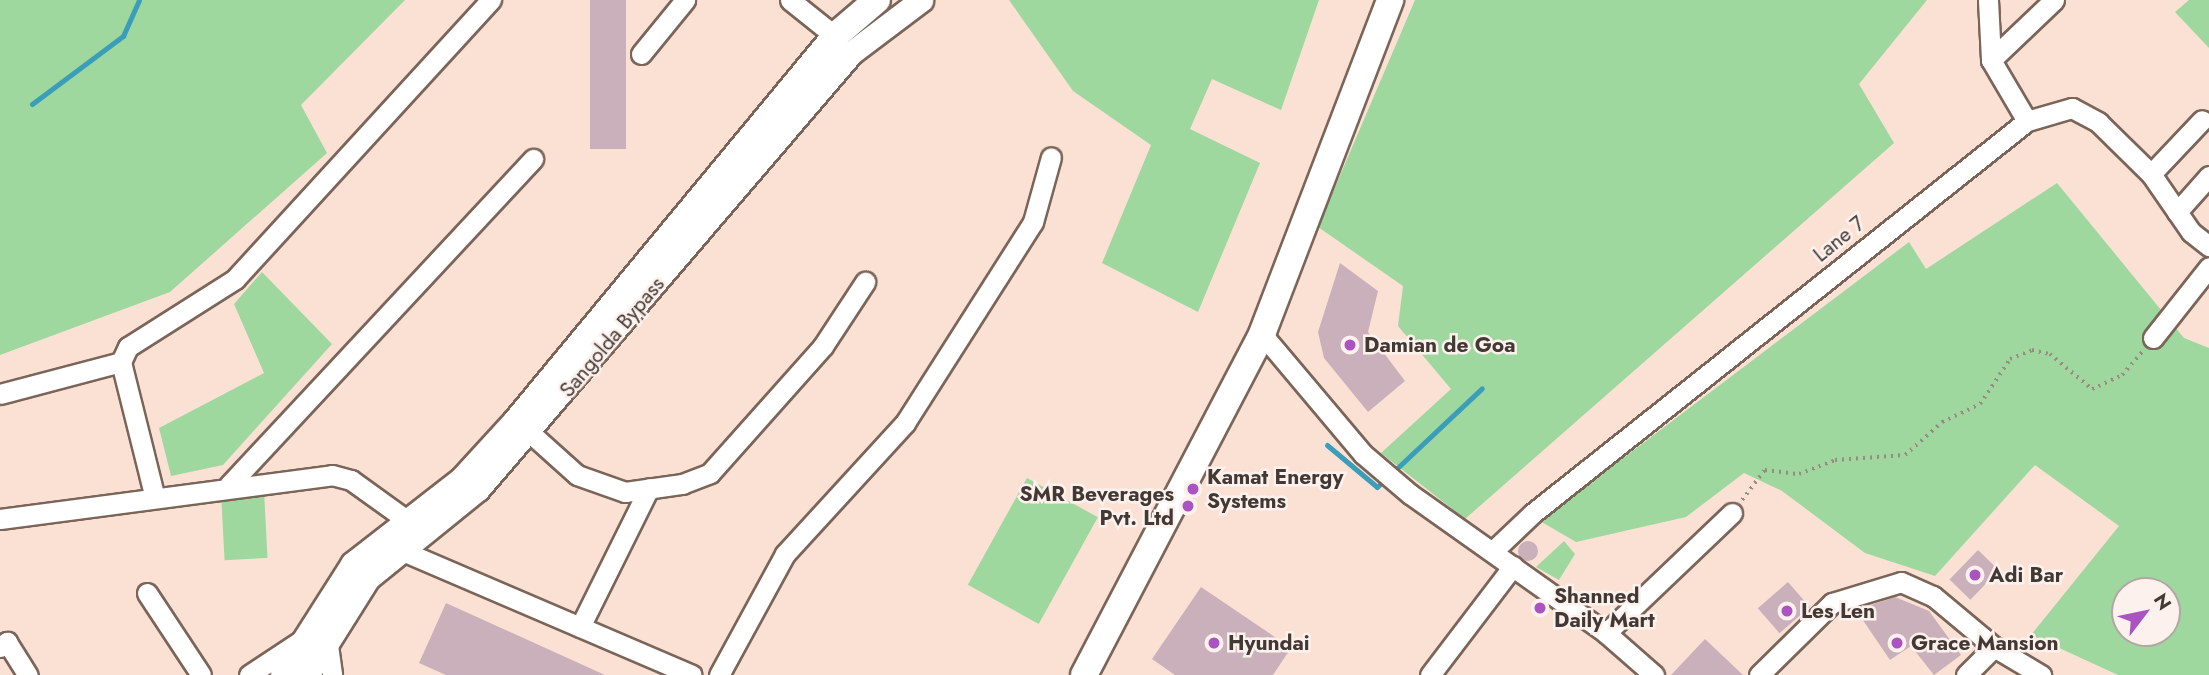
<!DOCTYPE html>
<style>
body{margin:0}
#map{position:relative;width:2209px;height:675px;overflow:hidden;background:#fbe1d3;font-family:Jost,sans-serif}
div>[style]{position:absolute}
.green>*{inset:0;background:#9ed89e;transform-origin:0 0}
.stream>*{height:5px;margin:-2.5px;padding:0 2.5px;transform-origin:2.5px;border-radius:2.5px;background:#3a9ebb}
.building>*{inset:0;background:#cab0bb;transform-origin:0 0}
.round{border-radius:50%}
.path>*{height:3.5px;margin-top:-1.75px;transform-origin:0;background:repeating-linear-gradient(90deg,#9b8a80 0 2px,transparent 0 7px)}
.roads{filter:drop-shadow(2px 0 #7b6559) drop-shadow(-2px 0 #7b6559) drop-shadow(0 2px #7b6559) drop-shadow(0 -2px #7b6559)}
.minor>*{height:19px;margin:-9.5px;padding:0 9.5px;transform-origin:9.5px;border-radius:9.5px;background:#fff}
.major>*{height:23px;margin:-11.5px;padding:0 11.5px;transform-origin:11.5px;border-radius:11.5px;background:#fff}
.highway>*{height:26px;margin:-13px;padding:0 13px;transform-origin:13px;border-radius:13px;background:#fff}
.dots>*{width:19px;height:19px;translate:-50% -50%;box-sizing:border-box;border:4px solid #fcf1ec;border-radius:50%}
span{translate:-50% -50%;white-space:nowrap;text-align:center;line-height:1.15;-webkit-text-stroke:5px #fcf1ec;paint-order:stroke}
.street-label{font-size:21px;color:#433934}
.poi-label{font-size:21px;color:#433934;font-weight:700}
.left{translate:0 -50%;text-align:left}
.right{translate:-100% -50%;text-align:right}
.north{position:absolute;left:2111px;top:577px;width:70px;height:70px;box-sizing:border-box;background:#fcf1ec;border:2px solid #b2a7a2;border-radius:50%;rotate:58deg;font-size:19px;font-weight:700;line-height:28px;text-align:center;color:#433934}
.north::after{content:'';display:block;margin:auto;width:24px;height:32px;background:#aa54c2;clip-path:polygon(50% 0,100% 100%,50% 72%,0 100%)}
</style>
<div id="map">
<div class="green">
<i style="clip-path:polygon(0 0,405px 0,301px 105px,327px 153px,170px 292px,0 355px)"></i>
<i style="clip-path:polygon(1009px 0,1319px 0,1281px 110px,1212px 79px,1190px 129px,1260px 163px,1198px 312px,1102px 263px,1151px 145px,1073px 91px)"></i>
<i style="clip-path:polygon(1415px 0,1927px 0,1859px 84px,1894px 143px,1465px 519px,1381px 453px,1451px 389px,1398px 326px,1403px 286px,1318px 227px)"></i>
<i style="clip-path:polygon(2189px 0,2209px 0,2209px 48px,2175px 12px)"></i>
<i style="clip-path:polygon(evenodd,2057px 183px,2184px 338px,2209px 348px,2209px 675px,2118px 675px,2031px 635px,2119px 526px,2035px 465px,1935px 576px,1865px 553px,1782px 491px,1744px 473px,1686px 517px,1576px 542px,1540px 521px,1909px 242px,1926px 269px,2057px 183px,2125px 591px,2167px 591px,2167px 633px,2125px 633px,2125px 591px)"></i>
<i style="clip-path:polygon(262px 272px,332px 344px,223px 465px,171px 476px,159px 428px,264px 373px,234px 304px)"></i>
<i style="left:1027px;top:478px;width:81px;height:122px;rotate:29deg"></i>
<i style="left:264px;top:491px;width:67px;height:43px;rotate:87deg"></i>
<i style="clip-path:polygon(1564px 541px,1575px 554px,1559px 580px,1536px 567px)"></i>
</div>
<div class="stream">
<i style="left:32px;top:104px;width:114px;rotate:-36.8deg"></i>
<i style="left:123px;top:36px;width:39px;rotate:-66deg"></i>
<i style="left:1327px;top:445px;width:65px;rotate:40deg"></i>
<i style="left:1377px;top:487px;width:12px;rotate:-42deg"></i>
<i style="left:1393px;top:472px;width:122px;rotate:-43.3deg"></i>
</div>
<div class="building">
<i style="left:590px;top:0;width:36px;height:149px"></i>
<i style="clip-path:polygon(1340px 263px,1378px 291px,1368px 332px,1405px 381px,1368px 412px,1324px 358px,1318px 332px)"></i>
<i class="round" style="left:1518px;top:541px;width:20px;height:20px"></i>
<i style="left:1978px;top:550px;width:29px;height:41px;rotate:44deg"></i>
<i style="left:1788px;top:582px;width:33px;height:40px;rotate:49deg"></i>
<i style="clip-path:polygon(1201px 587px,1291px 648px,1273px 675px,1175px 675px,1152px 659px)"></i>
<i style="clip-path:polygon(1895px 597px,1929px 611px,1961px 655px,1934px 675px,1911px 646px,1890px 660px,1856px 610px)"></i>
<i style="clip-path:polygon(446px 603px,605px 675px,446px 675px,419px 663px)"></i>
<i style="clip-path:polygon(1705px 639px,1743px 675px,1671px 675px)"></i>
</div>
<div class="path">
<i style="left:1742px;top:500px;width:38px;rotate:-53deg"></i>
<i style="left:1765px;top:470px;width:34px;rotate:7deg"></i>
<i style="left:1799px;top:474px;width:39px;rotate:-21deg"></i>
<i style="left:1835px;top:460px;width:70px;rotate:-4.1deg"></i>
<i style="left:1905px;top:455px;width:50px;rotate:-41.7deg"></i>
<i style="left:1942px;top:422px;width:42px;rotate:-25.3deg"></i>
<i style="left:1980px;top:404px;width:54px;rotate:-56.3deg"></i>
<i style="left:2010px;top:359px;width:24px;rotate:-22deg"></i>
<i style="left:2032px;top:350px;width:18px;rotate:13deg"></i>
<i style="left:2050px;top:354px;width:55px;rotate:39.8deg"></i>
<i style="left:2092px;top:389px;width:33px;rotate:-25deg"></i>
<i style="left:2122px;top:375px;width:32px;rotate:-49deg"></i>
</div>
<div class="roads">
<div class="minor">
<i style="left:790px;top:0;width:58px;rotate:38.7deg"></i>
<i style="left:1988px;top:0;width:60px;rotate:87.1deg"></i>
<i style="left:1991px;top:60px;width:71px;rotate:59.5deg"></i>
<i style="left:641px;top:54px;width:70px;rotate:-50.8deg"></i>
<i style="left:1991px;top:60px;width:87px;rotate:-43.6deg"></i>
<i style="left:2151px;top:174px;width:74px;rotate:-46.6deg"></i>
<i style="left:2177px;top:212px;width:48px;rotate:-48.4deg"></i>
<i style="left:1262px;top:334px;width:157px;rotate:49.9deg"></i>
<i style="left:1363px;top:454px;width:62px;rotate:40.4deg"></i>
<i style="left:1410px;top:494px;width:240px;rotate:35.3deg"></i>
<i style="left:1606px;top:633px;width:64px;rotate:41.2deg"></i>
<i style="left:2153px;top:338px;width:90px;rotate:-51.7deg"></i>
<i style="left:121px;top:362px;width:17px;rotate:-65deg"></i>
<i style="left:128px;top:347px;width:127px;rotate:-32.4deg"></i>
<i style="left:235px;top:279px;width:379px;rotate:-47.5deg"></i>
<i style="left:0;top:394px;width:125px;rotate:-14.8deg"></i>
<i style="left:121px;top:362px;width:140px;rotate:76deg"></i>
<i style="left:518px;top:422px;width:79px;rotate:41.9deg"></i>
<i style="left:577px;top:475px;width:51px;rotate:19.5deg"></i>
<i style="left:625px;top:492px;width:58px;rotate:-8deg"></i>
<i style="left:682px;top:484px;width:30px;rotate:-21deg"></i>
<i style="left:710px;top:473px;width:170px;rotate:-48.3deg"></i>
<i style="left:823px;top:346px;width:77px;rotate:-56.7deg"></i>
<i style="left:229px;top:485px;width:446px;rotate:-47deg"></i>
<i style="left:0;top:519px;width:335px;rotate:-7.5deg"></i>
<i style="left:332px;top:475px;width:20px;rotate:15deg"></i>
<i style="left:351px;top:480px;width:70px;rotate:35.7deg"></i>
<i style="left:391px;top:546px;width:327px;rotate:23.2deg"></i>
<i style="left:1493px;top:551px;width:55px;rotate:-43.5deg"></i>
<i style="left:1533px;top:513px;width:631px;rotate:-38.43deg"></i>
<i style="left:2027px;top:121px;width:47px;rotate:-16.1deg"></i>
<i style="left:2072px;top:108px;width:30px;rotate:28deg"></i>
<i style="left:2098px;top:122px;width:74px;rotate:44.5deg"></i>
<i style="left:2151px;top:174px;width:70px;rotate:55.4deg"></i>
<i style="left:2191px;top:232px;width:23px;rotate:38deg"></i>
<i style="left:147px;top:593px;width:98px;rotate:56.6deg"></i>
<i style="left:580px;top:627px;width:155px;rotate:-63.6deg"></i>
<i style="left:1606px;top:633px;width:174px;rotate:-43.6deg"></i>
<i style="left:0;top:647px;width:9px;rotate:-36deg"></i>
<i style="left:7px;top:642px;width:39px;rotate:58deg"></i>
<i style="left:249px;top:675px;width:74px;rotate:-33.5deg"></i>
<i style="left:311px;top:634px;width:20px;rotate:33deg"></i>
<i style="left:328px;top:645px;width:30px;rotate:82deg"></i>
<i style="left:719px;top:675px;width:138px;rotate:-61.4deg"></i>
<i style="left:785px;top:554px;width:178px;rotate:-47.5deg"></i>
<i style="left:905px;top:423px;width:238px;rotate:-57.5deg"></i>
<i style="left:1033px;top:222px;width:67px;rotate:-74.5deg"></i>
<i style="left:1430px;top:675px;width:137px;rotate:-52.7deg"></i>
<i style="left:1759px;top:675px;width:103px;rotate:-44.6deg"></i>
<i style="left:1832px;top:603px;width:72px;rotate:-16.9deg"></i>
<i style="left:1901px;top:582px;width:35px;rotate:24deg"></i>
<i style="left:1933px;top:596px;width:80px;rotate:39.9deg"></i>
<i style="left:1994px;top:647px;width:55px;rotate:30.8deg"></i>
<i style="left:1966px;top:675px;width:40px;rotate:-45deg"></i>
</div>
<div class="major">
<i style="left:307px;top:675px;width:115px;rotate:-57.8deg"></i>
<i style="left:368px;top:578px;width:141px;rotate:-39deg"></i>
<i style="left:478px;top:489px;width:574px;rotate:-49.45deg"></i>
<i style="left:851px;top:53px;width:88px;rotate:-37.1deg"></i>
</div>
<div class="highway">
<i style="left:284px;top:675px;width:130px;rotate:-57.5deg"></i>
<i style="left:354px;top:565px;width:138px;rotate:-37.9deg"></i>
<i style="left:463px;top:480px;width:80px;rotate:-47.5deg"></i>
<i style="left:517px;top:421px;width:499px;rotate:-50.4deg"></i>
<i style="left:835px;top:36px;width:55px;rotate:-40.6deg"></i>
<i style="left:1084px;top:675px;width:385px;rotate:-62.4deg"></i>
<i style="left:1262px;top:334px;width:358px;rotate:-69deg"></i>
</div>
</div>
<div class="dots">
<i style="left:1350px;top:345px;background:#aa54c2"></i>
<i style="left:1193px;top:489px;background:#aa54c2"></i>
<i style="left:1188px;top:506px;background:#aa54c2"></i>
<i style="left:1975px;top:575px;background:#aa54c2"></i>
<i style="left:1540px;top:608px;background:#aa54c2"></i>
<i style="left:1787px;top:611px;background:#aa54c2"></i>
<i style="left:1214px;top:643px;background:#aa54c2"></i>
<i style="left:1897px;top:643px;background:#aa54c2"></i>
</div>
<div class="street-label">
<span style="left:1839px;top:239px;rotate:-39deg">Lane 7</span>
<span style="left:612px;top:337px;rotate:-50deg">Sangolda Bypass</span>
</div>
<div class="poi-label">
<span class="left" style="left:1364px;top:345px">Damian de Goa</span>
<span class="left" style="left:1207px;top:489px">Kamat Energy<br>Systems</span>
<span class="right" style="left:1174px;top:506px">SMR Beverages<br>Pvt. Ltd</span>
<span class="left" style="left:1989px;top:575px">Adi Bar</span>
<span class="left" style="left:1554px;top:608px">Shanned<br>Daily Mart</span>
<span class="left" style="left:1801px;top:611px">Les Len</span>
<span class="left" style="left:1228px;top:643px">Hyundai</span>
<span class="left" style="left:1911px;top:643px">Grace Mansion</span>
</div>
<div class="north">N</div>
</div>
